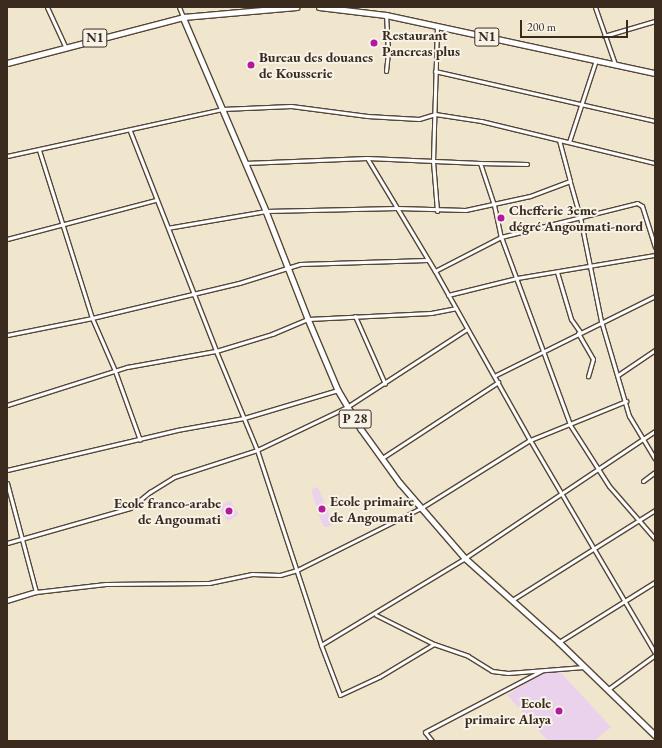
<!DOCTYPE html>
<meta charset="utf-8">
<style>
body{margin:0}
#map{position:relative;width:662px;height:748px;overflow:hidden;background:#f0e6cd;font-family:"EB Garamond",serif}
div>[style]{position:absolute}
.built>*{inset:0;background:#ead1ec;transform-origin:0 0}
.roads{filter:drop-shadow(1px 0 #564638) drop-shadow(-1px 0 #564638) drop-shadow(0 1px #564638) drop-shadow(0 -1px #564638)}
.minor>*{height:3px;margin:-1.5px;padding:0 1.5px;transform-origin:1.5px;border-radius:1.5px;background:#fff}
.tertiary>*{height:3.5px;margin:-1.75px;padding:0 1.75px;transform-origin:1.75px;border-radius:1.75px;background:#fff}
.primary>*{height:4.5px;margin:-2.25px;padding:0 2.25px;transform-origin:2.25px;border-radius:2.25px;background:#fff}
.trunk>*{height:5px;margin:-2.5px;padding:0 2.5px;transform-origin:2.5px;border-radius:2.5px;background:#fff}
.dots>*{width:11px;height:11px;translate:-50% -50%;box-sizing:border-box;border:2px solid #f7f3e8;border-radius:50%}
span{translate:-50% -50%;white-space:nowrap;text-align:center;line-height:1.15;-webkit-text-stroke:4px #f7f3e8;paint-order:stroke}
.shield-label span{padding:1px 3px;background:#f7f3e8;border:1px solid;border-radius:3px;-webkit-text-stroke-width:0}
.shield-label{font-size:13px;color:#3b2a1e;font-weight:700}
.poi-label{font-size:14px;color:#3b2a1e;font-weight:700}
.left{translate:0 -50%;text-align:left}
.right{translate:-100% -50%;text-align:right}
.frame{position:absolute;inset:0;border:8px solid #3b2a1e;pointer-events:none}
.scale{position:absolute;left:520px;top:20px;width:108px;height:18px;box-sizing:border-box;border:2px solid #3b2a1e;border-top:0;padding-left:5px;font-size:12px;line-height:14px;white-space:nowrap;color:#3b2a1e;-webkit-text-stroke:3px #f7f3e8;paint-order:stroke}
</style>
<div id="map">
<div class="built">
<i style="clip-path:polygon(318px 487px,333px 524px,328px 527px,324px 527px,321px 521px,312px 493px,312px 489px)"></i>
<i style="left:230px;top:500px;width:17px;height:13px;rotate:59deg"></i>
<i style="clip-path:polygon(554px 665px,611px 727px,594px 741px,548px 741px,507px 695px)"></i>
</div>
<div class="roads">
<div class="minor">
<i style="left:47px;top:7px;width:43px;rotate:65.2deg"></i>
<i style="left:179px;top:7px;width:11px;rotate:68deg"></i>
<i style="left:595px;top:7px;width:60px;rotate:70.7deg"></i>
<i style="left:604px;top:36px;width:53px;rotate:-16.4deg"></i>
<i style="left:386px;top:71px;width:19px;rotate:-84deg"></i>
<i style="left:388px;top:52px;width:37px;rotate:-93deg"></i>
<i style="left:435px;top:71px;width:226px;rotate:12.8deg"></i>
<i style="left:130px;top:131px;width:236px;rotate:68.6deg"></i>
<i style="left:216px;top:351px;width:107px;rotate:67.5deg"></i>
<i style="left:257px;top:450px;width:205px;rotate:71.8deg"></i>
<i style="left:321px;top:645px;width:168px;rotate:-31.1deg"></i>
<i style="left:465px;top:558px;width:214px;rotate:-33.8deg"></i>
<i style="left:643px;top:439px;width:27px;rotate:-121deg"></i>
<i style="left:629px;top:416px;width:99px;rotate:-106.4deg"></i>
<i style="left:601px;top:321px;width:106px;rotate:-101.4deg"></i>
<i style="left:580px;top:217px;width:37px;rotate:-106deg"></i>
<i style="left:570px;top:181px;width:43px;rotate:159.4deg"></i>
<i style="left:530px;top:196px;width:66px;rotate:167.8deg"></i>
<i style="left:465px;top:210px;width:68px;rotate:-178.3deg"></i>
<i style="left:397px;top:208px;width:131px;rotate:178.7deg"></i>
<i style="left:266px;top:211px;width:99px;rotate:170.2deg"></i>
<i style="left:559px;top:140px;width:42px;rotate:75deg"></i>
<i style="left:569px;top:142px;width:86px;rotate:-71.8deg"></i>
<i style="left:39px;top:150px;width:176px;rotate:72.5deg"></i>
<i style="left:92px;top:318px;width:58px;rotate:66.5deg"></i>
<i style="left:115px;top:371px;width:73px;rotate:70.1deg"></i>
<i style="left:7px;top:156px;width:220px;rotate:-12.3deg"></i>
<i style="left:222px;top:109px;width:69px;rotate:-2.5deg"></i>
<i style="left:291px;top:106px;width:77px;rotate:7.5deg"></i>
<i style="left:367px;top:116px;width:52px;rotate:3.3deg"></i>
<i style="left:419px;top:119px;width:17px;rotate:-17deg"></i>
<i style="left:435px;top:114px;width:47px;rotate:8.7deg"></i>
<i style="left:481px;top:121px;width:179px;rotate:13.6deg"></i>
<i style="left:367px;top:158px;width:132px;rotate:59deg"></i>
<i style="left:435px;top:271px;width:194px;rotate:60.7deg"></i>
<i style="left:530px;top:440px;width:247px;rotate:59.6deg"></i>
<i style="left:245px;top:163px;width:122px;rotate:-2.3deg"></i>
<i style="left:367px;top:158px;width:113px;rotate:2.5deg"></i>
<i style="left:480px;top:163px;width:44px;rotate:71.6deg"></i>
<i style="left:494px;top:205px;width:33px;rotate:78deg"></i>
<i style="left:501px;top:237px;width:200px;rotate:69.8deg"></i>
<i style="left:570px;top:425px;width:72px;rotate:57.4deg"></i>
<i style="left:609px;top:486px;width:70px;rotate:49deg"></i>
<i style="left:480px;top:163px;width:47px;rotate:1.2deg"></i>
<i style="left:437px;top:211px;width:50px;rotate:-94.6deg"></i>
<i style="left:433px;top:161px;width:135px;rotate:-88.3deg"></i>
<i style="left:7px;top:239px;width:154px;rotate:-14.7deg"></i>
<i style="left:435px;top:271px;width:74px;rotate:-27.3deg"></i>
<i style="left:501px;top:237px;width:140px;rotate:-14deg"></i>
<i style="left:637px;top:203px;width:6px;rotate:31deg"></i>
<i style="left:642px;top:206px;width:43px;rotate:72.4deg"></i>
<i style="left:557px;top:272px;width:49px;rotate:73.4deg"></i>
<i style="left:571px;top:319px;width:16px;rotate:55deg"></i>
<i style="left:448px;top:295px;width:71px;rotate:-13.8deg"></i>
<i style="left:517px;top:278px;width:140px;rotate:-9.5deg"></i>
<i style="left:355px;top:316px;width:74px;rotate:66.2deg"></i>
<i style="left:578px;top:333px;width:30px;rotate:60deg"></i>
<i style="left:593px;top:359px;width:18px;rotate:106deg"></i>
<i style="left:7px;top:335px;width:87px;rotate:-11.3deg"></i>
<i style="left:92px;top:318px;width:151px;rotate:-13.4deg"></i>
<i style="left:239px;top:283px;width:64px;rotate:-17.3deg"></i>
<i style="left:300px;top:264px;width:127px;rotate:-1.8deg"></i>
<i style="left:496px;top:375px;width:178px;rotate:-26.4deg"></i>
<i style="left:618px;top:375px;width:45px;rotate:-34deg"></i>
<i style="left:7px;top:405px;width:126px;rotate:-17.6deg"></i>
<i style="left:127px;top:367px;width:90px;rotate:-10.2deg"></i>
<i style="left:216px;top:351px;width:59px;rotate:-16.9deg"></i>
<i style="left:272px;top:334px;width:39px;rotate:-23deg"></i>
<i style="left:308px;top:319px;width:123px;rotate:-2.8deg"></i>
<i style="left:431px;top:313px;width:25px;rotate:-11deg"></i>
<i style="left:655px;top:431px;width:14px;rotate:146deg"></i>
<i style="left:643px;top:439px;width:23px;rotate:59deg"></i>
<i style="left:382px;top:458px;width:139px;rotate:-33.2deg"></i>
<i style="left:7px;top:470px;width:175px;rotate:-13.2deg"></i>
<i style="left:177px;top:430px;width:68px;rotate:-10.2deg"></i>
<i style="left:244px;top:418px;width:98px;rotate:-16.6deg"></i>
<i style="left:643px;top:481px;width:15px;rotate:-37deg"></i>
<i style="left:7px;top:483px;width:113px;rotate:75.1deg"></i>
<i style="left:36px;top:592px;width:70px;rotate:-6.5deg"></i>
<i style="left:106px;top:584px;width:103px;rotate:-0.6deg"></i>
<i style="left:209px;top:583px;width:44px;rotate:-11.8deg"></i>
<i style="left:252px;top:574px;width:28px;rotate:2deg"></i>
<i style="left:280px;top:575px;width:18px;rotate:-16deg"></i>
<i style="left:297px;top:570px;width:139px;rotate:-26.6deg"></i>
<i style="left:421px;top:508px;width:128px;rotate:-32deg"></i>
<i style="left:530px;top:440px;width:104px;rotate:-22.1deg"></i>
<i style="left:7px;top:543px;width:128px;rotate:-15.9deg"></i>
<i style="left:130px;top:508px;width:26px;rotate:-39deg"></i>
<i style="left:150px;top:492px;width:28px;rotate:-32deg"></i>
<i style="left:174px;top:477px;width:87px;rotate:-18deg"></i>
<i style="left:257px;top:450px;width:100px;rotate:-25.5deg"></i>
<i style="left:347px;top:407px;width:143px;rotate:-33deg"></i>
<i style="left:512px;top:600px;width:169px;rotate:-32.2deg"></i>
<i style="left:376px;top:615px;width:65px;rotate:26.6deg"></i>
<i style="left:434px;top:644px;width:36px;rotate:19deg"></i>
<i style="left:468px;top:656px;width:28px;rotate:32deg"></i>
<i style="left:492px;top:671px;width:16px;rotate:7deg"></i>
<i style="left:508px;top:673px;width:76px;rotate:-4.5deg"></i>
<i style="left:559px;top:642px;width:113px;rotate:-32deg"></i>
<i style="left:321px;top:645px;width:53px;rotate:69.2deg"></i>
<i style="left:340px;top:695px;width:43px;rotate:-24.8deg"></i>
<i style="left:379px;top:677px;width:64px;rotate:-31deg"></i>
<i style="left:607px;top:690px;width:59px;rotate:-36.1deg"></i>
<i style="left:432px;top:741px;width:11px;rotate:-128deg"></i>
<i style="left:425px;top:732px;width:131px;rotate:-27.7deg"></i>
</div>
<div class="tertiary">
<i style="left:7px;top:601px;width:30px;rotate:-17deg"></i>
</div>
<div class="primary">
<i style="left:183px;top:17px;width:211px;rotate:66.8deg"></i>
<i style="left:266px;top:211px;width:116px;rotate:68.7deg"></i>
<i style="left:308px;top:319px;width:77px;rotate:67.1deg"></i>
<i style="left:338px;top:390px;width:45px;rotate:59.5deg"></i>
<i style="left:361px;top:429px;width:67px;rotate:54.2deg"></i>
<i style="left:400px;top:483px;width:99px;rotate:49.1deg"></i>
<i style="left:465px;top:558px;width:126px;rotate:41.8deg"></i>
<i style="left:559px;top:642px;width:134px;rotate:44.1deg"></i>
</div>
<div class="trunk">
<i style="left:319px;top:7px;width:67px;rotate:6.8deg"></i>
<i style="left:386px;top:15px;width:275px;rotate:12.2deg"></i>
<i style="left:7px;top:63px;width:182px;rotate:-14.6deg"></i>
<i style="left:183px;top:17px;width:114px;rotate:-5deg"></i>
</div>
</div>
<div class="dots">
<i style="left:374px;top:43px;background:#b5179e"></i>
<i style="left:251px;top:65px;background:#b5179e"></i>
<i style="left:501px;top:218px;background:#b5179e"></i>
<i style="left:322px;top:509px;background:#b5179e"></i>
<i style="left:229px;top:511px;background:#b5179e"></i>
<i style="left:559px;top:711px;background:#b5179e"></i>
</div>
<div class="shield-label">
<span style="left:487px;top:37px">N1</span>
<span style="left:95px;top:38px">N1</span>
<span style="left:355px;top:419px">P 28</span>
</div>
<div class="poi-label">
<span class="left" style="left:382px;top:43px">Restaurant<br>Pancreas plus</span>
<span class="left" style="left:259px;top:65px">Bureau des douanes<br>de Kousserie</span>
<span class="left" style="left:509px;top:218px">Chefferie 3eme<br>dégré Angoumati-nord</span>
<span class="left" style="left:330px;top:509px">Ecole primaire<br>de Angoumati</span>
<span class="right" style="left:221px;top:511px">Ecole franco-arabe<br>de Angoumati</span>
<span class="right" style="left:551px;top:711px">Ecole<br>primaire Alaya</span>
</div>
<div class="frame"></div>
<div class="scale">200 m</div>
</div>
